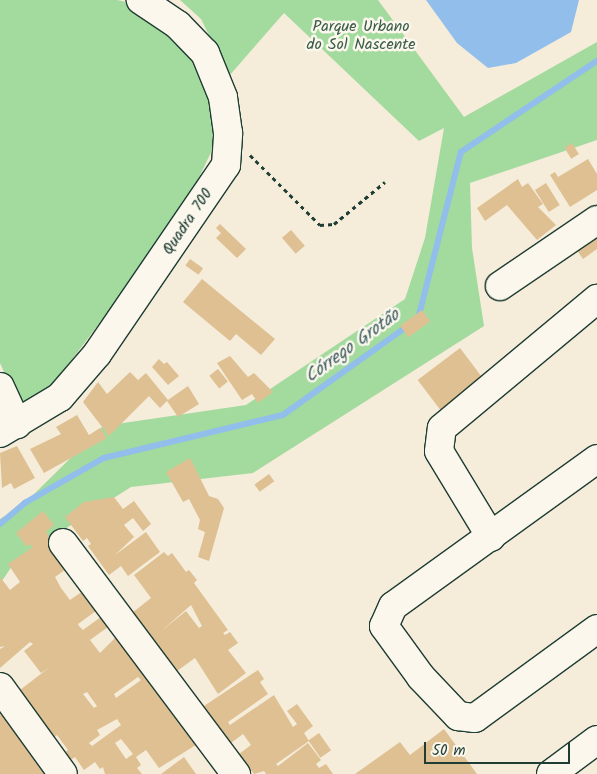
<!DOCTYPE html>
<meta charset="utf-8">
<style>
body{margin:0}
#map{position:relative;width:597px;height:774px;overflow:hidden;background:#f5ecda;font-family:Kalam,sans-serif}
div>[style]{position:absolute}
.green>*{inset:0;background:#a3da9e}
.water>*{inset:0;background:#91beeb}
.stream>*{height:5.5px;margin:-2.75px;padding:0 2.75px;transform-origin:2.75px;border-radius:2.75px;background:#91beeb}
.building>*{inset:0;background:#dec092;transform-origin:0 0}
.path>*{height:3px;margin-top:-1.5px;transform-origin:0;background:repeating-linear-gradient(90deg,#1f3d34 0 4px,transparent 0 8px)}
.roads{filter:drop-shadow(1px 0 #1f3d34) drop-shadow(-1px 0 #1f3d34) drop-shadow(0 1px #1f3d34) drop-shadow(0 -1px #1f3d34)}
.minor>*{height:28px;margin:-14px;padding:0 14px;transform-origin:14px;border-radius:14px;background:#fbf7ec}
span{translate:-50% -50%;white-space:nowrap;text-align:center;line-height:1.15;-webkit-text-stroke:5px #fbf7ec;paint-order:stroke}
.park-label{font-size:16px;color:#395c49}
.street-label{font-size:16px;color:#1f3d34}
.water-label{font-size:18px;color:#3c5d62;font-style:italic}
.scale{position:absolute;left:424px;top:742px;width:146px;height:22px;box-sizing:border-box;border:2px solid #1f3d34;border-top:0;padding-left:6px;font-size:15px;line-height:18px;white-space:nowrap;color:#1f3d34;-webkit-text-stroke:4px #fbf7ec;paint-order:stroke}
</style>
<div id="map">
<div class="green">
<i style="clip-path:polygon(0 0,117px 0,131px 3px,180px 38px,202px 74px,214px 102px,214px 146px,181px 215px,43px 398px,18px 403px,0 363px)"></i>
<i style="clip-path:polygon(180px 0,378px 0,464px 117px,597px 42px,597px 140px,470px 183px,472px 248px,484px 326px,253px 473px,131px 487px,16px 560px,0 584px,0 519px,25px 503px,103px 426px,246px 405px,405px 299px,425px 238px,444px 128px,419px 141px,284px 13px,229px 76px,201px 19px)"></i>
</div>
<div class="water">
<i style="clip-path:polygon(426px 0,579px 0,571px 32px,516px 63px,488px 68px,457px 43px)"></i>
</div>
<div class="stream">
<i style="left:418px;top:319px;width:172px;rotate:-75.6deg"></i>
<i style="left:461px;top:152px;width:164px;rotate:-33.8deg"></i>
<i style="left:0;top:524px;width:33px;rotate:-40deg"></i>
<i style="left:25px;top:503px;width:91px;rotate:-29.7deg"></i>
<i style="left:104px;top:458px;width:184px;rotate:-13.5deg"></i>
<i style="left:283px;top:415px;width:155px;rotate:-35.5deg"></i>
</div>
<div class="building">
<i style="left:572px;top:143px;width:13px;height:9px;rotate:58deg"></i>
<i style="clip-path:polygon(588px 159px,597px 174px,597px 190px,570px 207px,550px 175px,555px 172px,558px 177px)"></i>
<i style="clip-path:polygon(518px 179px,522px 187px,528px 183px,543px 204px,538px 207px,556px 225px,537px 240px,507px 205px,485px 221px,477px 208px)"></i>
<i style="left:546px;top:183px;width:26px;height:13px;rotate:58deg"></i>
<i style="clip-path:polygon(220px 224px,246px 249px,237px 258px,216px 238px,221px 233px,216px 228px)"></i>
<i style="left:291px;top:230px;width:21px;height:12px;rotate:49deg"></i>
<i style="clip-path:polygon(597px 234px,597px 249px,583px 259px,576px 249px)"></i>
<i style="left:190px;top:259px;width:16px;height:8px;rotate:35deg"></i>
<i style="clip-path:polygon(202px 279px,275px 339px,261px 355px,236px 334px,230px 341px,183px 302px)"></i>
<i style="left:422px;top:310px;width:14px;height:27px;rotate:54deg"></i>
<i style="left:460px;top:348px;width:61px;height:53px;rotate:53deg"></i>
<i style="clip-path:polygon(230px 356px,248px 377px,254px 373px,273px 392px,258px 403px,252px 394px,242px 400px,217px 363px)"></i>
<i style="clip-path:polygon(159px 359px,164px 364px,167px 362px,179px 376px,168px 385px,152px 367px)"></i>
<i style="left:218px;top:369px;width:16px;height:11px;rotate:52deg"></i>
<i style="clip-path:polygon(130px 372px,138px 380px,146px 373px,168px 400px,188px 386px,199px 404px,178px 417px,167px 401px,160px 408px,149px 396px,109px 436px,83px 402px,98px 382px,107px 394px)"></i>
<i style="clip-path:polygon(77px 415px,89px 435px,100px 428px,107px 438px,44px 473px,30px 449px,61px 434px,56px 427px)"></i>
<i style="clip-path:polygon(17px 446px,35px 478px,14px 489px,11px 483px,2px 488px,0 453px)"></i>
<i style="clip-path:polygon(190px 458px,209px 496px,218px 499px,224px 508px,209px 561px,198px 557px,205px 532px,198px 529px,200px 520px,189px 499px,183px 502px,166px 472px)"></i>
<i style="left:269px;top:474px;width:9px;height:18px;rotate:54deg"></i>
<i style="clip-path:polygon(114px 497px,123px 509px,134px 501px,151px 524px,143px 531px,133px 518px,124px 525px,134px 537px,115px 555px,146px 532px,160px 552px,128px 576px,121px 566px,109px 575px,88px 546px,91px 544px,87px 538px,83px 541px,65px 517px,84px 502px)"></i>
<i style="clip-path:polygon(evenodd,43px 511px,54px 525px,46px 532px,69px 567px,55px 577px,61px 588px,70px 600px,86px 589px,100px 608px,78px 624px,79px 626px,83px 630px,105px 614px,112px 624px,90px 640px,100px 653px,119px 634px,199px 743px,159px 768px,146px 750px,136px 757px,141px 765px,137px 768px,142px 774px,105px 774px,103px 767px,100px 769px,95px 762px,84px 770px,75px 757px,66px 763px,61px 755px,68px 750px,57px 735px,48px 741px,16px 693px,50px 667px,41px 673px,24px 651px,33px 644px,30px 642px,0 668px,0 649px,5px 646px,0 647px,0 577px,10px 590px,20px 582px,8px 564px,33px 547px,30px 544px,27px 547px,16px 533px,43px 511px,138px 677px,141px 680px,116px 698px,114px 694px,138px 677px,43px 511px,87px 692px,97px 706px,94px 708px,83px 694px,87px 692px,43px 511px,117px 719px,121px 725px,92px 746px,89px 743px,100px 735px,97px 730px,117px 719px,43px 511px,121px 739px,133px 754px,126px 759px,115px 743px,121px 739px)"></i>
<i style="clip-path:polygon(evenodd,164px 552px,168px 556px,172px 553px,186px 572px,189px 570px,197px 580px,194px 583px,228px 630px,223px 633px,225px 635px,230px 632px,238px 643px,228px 650px,246px 673px,218px 694px,195px 658px,177px 671px,132px 613px,151px 598px,134px 575px,164px 552px,191px 605px,202px 626px,199px 628px,186px 611px,160px 632px,191px 605px)"></i>
<i style="clip-path:polygon(258px 670px,264px 679px,260px 682px,268px 694px,228px 722px,230px 725px,274px 695px,293px 727px,297px 724px,287px 711px,297px 704px,313px 726px,304px 733px,309px 741px,276px 764px,278px 766px,308px 743px,321px 760px,316px 764px,319px 768px,326px 764px,333px 774px,266px 774px,264px 771px,254px 774px,239px 754px,251px 745px,243px 734px,231px 743px,204px 706px)"></i>
<i style="clip-path:polygon(3px 713px,49px 774px,0 774px,0 715px)"></i>
<i style="clip-path:polygon(444px 729px,477px 774px,355px 774px,400px 742px,410px 755px)"></i>
<i style="left:319px;top:733px;width:21px;height:13px;rotate:55deg"></i>
<i style="clip-path:polygon(184px 757px,196px 774px,161px 774px)"></i>
</div>
<div class="path">
<i style="left:250px;top:155px;width:99px;rotate:45deg"></i>
<i style="left:320px;top:225px;width:14px;rotate:-4deg"></i>
<i style="left:334px;top:224px;width:66px;rotate:-39.5deg"></i>
</div>
<div class="roads">
<div class="minor">
<i style="left:500px;top:286px;width:117px;rotate:-34.2deg"></i>
<i style="left:0;top:387px;width:41px;rotate:65.3deg"></i>
<i style="left:0;top:433px;width:70px;rotate:-31deg"></i>
<i style="left:60px;top:397px;width:57px;rotate:-49.3deg"></i>
<i style="left:97px;top:354px;width:229px;rotate:-55.7deg"></i>
<i style="left:226px;top:165px;width:32px;rotate:-86deg"></i>
<i style="left:228px;top:133px;width:36px;rotate:-98deg"></i>
<i style="left:223px;top:97px;width:48px;rotate:-112.2deg"></i>
<i style="left:205px;top:53px;width:39px;rotate:-134deg"></i>
<i style="left:178px;top:25px;width:45px;rotate:-146deg"></i>
<i style="left:597px;top:459px;width:251px;rotate:144.2deg"></i>
<i style="left:393px;top:606px;width:22px;rotate:114deg"></i>
<i style="left:384px;top:626px;width:63px;rotate:54deg"></i>
<i style="left:421px;top:677px;width:54px;rotate:46.5deg"></i>
<i style="left:458px;top:716px;width:17px;rotate:7deg"></i>
<i style="left:475px;top:718px;width:151px;rotate:-36.1deg"></i>
<i style="left:491px;top:537px;width:100px;rotate:-121.2deg"></i>
<i style="left:439px;top:451px;width:23px;rotate:-83deg"></i>
<i style="left:442px;top:428px;width:202px;rotate:-39.8deg"></i>
<i style="left:63px;top:543px;width:289px;rotate:53.2deg"></i>
<i style="left:0;top:687px;width:107px;rotate:54.1deg"></i>
<i style="left:551px;top:774px;width:57px;rotate:-36.5deg"></i>
</div>
</div>
<div class="park-label">
<span style="left:361px;top:36px">Parque Urbano<br>do Sol Nascente</span>
</div>
<div class="street-label">
<span style="left:188px;top:222px;rotate:-56deg">Quadra 700</span>
</div>
<div class="water-label">
<span style="left:353px;top:347px;rotate:-36deg">Córrego Grotão</span>
</div>
<div class="scale">50 m</div>
</div>
